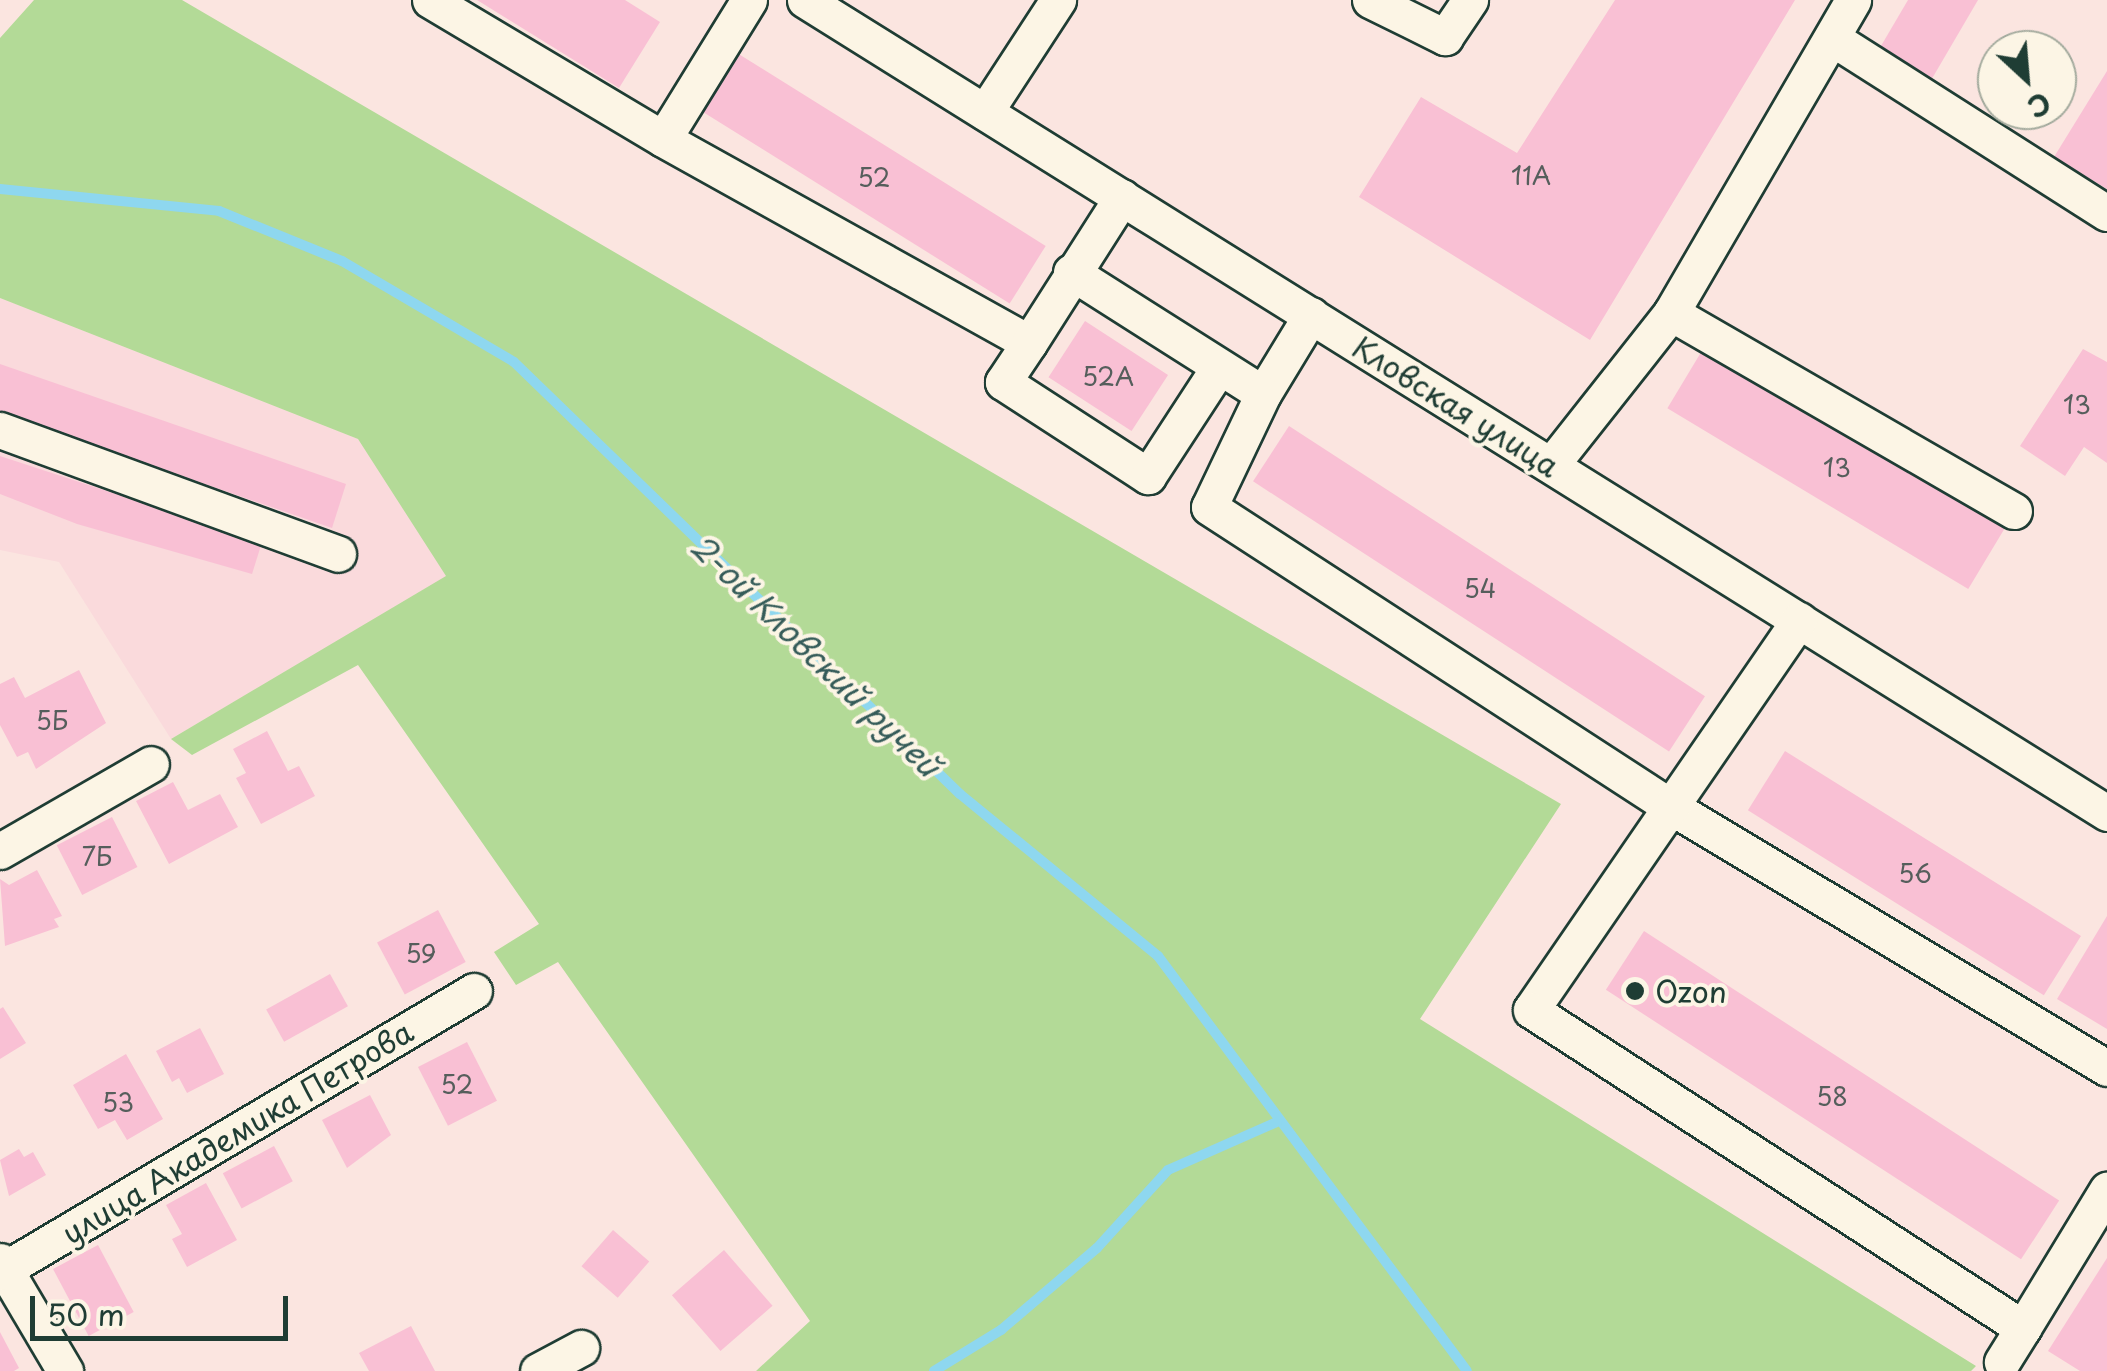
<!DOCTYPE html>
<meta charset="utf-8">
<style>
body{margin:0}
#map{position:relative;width:2107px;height:1371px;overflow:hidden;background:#fbe5e0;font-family:"Playpen Sans",sans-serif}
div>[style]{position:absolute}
.built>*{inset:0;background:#fadadc}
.green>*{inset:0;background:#b3da97}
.stream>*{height:10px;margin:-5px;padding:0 5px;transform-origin:5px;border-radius:5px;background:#8ed7ef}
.building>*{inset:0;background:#f9c0d4;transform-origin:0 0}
.roads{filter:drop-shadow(2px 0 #1f3d34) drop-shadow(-2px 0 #1f3d34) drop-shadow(0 2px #1f3d34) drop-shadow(0 -2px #1f3d34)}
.minor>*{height:35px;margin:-17.5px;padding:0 17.5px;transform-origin:17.5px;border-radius:17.5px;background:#fcf5e5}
.dots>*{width:28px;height:28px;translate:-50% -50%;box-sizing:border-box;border:5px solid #fcf5e5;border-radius:50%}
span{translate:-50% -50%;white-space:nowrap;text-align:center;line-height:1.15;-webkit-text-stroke:8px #fcf5e5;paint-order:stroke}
.number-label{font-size:25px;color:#565e5c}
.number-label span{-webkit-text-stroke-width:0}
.street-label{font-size:30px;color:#1f3d34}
.poi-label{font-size:30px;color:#1f3d34}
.left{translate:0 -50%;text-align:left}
.water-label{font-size:32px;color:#355c59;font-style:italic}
.north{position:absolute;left:1977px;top:30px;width:100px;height:100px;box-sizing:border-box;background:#fcf5e5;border:2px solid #a4ab9e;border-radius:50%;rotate:154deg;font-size:28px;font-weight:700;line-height:40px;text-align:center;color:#1f3d34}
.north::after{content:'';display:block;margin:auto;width:35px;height:45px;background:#1f3d34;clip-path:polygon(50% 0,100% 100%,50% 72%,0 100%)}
.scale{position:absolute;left:30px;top:1296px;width:258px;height:45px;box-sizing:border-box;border:5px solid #1f3d34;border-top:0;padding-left:12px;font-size:30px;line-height:35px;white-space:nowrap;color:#1f3d34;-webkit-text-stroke:8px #fcf5e5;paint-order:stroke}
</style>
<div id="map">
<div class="built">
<i style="clip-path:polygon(0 298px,358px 439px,447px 576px,171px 739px,59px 562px,0 550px)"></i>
</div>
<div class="green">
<i style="clip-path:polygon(34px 0,182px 0,1561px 804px,1420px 1019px,1976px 1366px,1971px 1371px,756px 1371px,810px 1321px,558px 962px,516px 985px,494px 952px,539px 924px,358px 665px,192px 755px,171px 739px,446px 576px,358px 439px,0 298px,0 38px)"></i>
</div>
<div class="stream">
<i style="left:0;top:189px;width:220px;rotate:5.7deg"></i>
<i style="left:219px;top:211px;width:133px;rotate:22.1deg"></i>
<i style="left:342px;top:261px;width:199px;rotate:30.4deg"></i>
<i style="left:514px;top:362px;width:621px;rotate:44.09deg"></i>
<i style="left:960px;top:794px;width:256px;rotate:39.3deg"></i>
<i style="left:1158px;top:956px;width:517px;rotate:53.33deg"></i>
<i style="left:934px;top:1371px;width:79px;rotate:-31.5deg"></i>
<i style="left:1001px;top:1330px;width:126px;rotate:-40.5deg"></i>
<i style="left:1097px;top:1248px;width:105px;rotate:-47.7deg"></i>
<i style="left:1168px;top:1170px;width:119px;rotate:-23.8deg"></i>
</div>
<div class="building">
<i style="clip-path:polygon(477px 0,625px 0,660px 22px,619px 88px)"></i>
<i style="clip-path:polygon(1615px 0,1795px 0,1590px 340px,1359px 197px,1421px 97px,1517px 153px)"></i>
<i style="clip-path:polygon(1908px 0,1978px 0,1930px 82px,1878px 51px)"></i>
<i style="left:737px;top:53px;width:364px;height:68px;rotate:32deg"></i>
<i style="clip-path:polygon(2107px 71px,2107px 189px,2054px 157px)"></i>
<i style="left:1085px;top:321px;width:99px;height:67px;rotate:33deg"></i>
<i style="left:1706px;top:344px;width:351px;height:75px;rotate:31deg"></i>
<i style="clip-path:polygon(2083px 349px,2107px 362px,2107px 463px,2084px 447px,2065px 476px,2020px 446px)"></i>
<i style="clip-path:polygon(0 364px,346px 484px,332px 528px,15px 418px,0 411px)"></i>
<i style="left:1289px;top:426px;width:496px;height:66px;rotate:33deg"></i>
<i style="clip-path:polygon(0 456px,262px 542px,252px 574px,77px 524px,0 494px)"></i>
<i style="clip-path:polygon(79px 670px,106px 723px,36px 769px,28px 752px,17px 757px,0 725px,0 684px,14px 677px,25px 698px)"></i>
<i style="clip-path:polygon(267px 731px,288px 771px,299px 766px,315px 796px,261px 824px,236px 778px,246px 773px,233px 749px)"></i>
<i style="left:1785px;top:751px;width:349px;height:70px;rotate:32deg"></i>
<i style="clip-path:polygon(173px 782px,188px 810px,220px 794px,238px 827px,169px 864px,136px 801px)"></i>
<i style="left:112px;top:817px;width:56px;height:62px;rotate:63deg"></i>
<i style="clip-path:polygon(37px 870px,62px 916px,54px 919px,59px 927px,5px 946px,0 879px,9px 885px)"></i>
<i style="left:438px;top:910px;width:59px;height:69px;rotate:62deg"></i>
<i style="clip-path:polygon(2107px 916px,2107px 1029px,2057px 999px)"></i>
<i style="left:1644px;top:931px;width:495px;height:70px;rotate:33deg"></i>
<i style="left:330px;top:974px;width:37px;height:73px;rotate:61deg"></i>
<i style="clip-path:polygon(3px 1007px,26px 1043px,0 1059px,0 1009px)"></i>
<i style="clip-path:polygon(200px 1028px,224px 1074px,187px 1093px,179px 1078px,172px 1082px,156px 1051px)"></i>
<i style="left:467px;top:1042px;width:66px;height:55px;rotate:63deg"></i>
<i style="clip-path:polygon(126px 1054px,163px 1119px,127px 1140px,115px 1120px,98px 1129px,73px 1085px)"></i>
<i style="clip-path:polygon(370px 1095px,391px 1135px,347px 1168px,322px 1120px)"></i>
<i style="left:274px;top:1146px;width:40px;height:58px;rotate:62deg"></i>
<i style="clip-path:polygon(19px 1149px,24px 1157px,33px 1152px,46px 1175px,9px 1196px,0 1160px)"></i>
<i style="clip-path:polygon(206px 1183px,237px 1240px,187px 1267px,172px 1239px,182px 1234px,166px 1205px)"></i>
<i style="left:613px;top:1230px;width:48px;height:48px;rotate:41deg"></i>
<i style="left:98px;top:1245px;width:76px;height:51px;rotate:62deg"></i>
<i style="left:724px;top:1250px;width:74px;height:69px;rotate:49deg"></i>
<i style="clip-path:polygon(2107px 1258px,2107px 1371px,2080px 1371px,2048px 1351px)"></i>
<i style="clip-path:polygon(411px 1326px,435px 1371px,369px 1371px,359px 1353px)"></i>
<i style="clip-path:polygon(0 1332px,19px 1368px,14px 1371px,0 1371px)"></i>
</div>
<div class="roads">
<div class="minor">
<i style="left:430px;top:0;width:271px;rotate:30.8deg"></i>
<i style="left:749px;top:0;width:163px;rotate:121.7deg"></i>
<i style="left:663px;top:139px;width:419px;rotate:29.1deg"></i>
<i style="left:1029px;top:343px;width:173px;rotate:-57.5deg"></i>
<i style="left:805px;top:0;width:1535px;rotate:31.98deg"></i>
<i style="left:1370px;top:0;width:84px;rotate:26.3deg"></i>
<i style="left:1445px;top:37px;width:45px;rotate:-56deg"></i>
<i style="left:1835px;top:40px;width:322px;rotate:32.5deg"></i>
<i style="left:985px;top:112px;width:134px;rotate:-56.9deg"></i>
<i style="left:1071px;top:272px;width:227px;rotate:32.4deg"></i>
<i style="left:1671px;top:313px;width:396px;rotate:30deg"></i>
<i style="left:1311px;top:315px;width:92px;rotate:121.3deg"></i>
<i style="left:1263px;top:394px;width:125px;rotate:115.5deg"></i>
<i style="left:1209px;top:507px;width:551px;rotate:33deg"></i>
<i style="left:1671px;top:807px;width:508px;rotate:30.91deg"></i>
<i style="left:1029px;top:343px;width:47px;rotate:123.7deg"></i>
<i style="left:1003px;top:382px;width:173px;rotate:33deg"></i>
<i style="left:1148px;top:476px;width:130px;rotate:-56.9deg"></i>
<i style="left:0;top:430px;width:360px;rotate:20.1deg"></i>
<i style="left:1551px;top:465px;width:194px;rotate:-51.7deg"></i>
<i style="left:1671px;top:313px;width:362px;rotate:-59.8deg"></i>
<i style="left:1799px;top:620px;width:473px;rotate:124.5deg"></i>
<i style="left:1531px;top:1010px;width:586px;rotate:32.88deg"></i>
<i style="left:2023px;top:1328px;width:40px;rotate:122deg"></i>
<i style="left:0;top:851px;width:174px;rotate:-29.9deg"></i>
<i style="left:0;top:1261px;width:128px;rotate:59.4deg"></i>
<i style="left:0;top:1272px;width:551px;rotate:-30.66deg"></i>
<i style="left:2023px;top:1328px;width:162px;rotate:-58.7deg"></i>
<i style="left:538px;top:1371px;width:49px;rotate:-28.1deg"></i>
</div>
</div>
<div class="dots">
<i style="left:1635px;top:991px;background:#1f3d34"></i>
</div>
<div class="number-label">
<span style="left:1531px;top:175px">11А</span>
<span style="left:874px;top:177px">52</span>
<span style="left:1108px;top:376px">52А</span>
<span style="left:2077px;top:404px">13</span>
<span style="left:1837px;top:467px">13</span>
<span style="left:1480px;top:588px">54</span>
<span style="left:52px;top:720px">5Б</span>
<span style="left:97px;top:856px">7Б</span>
<span style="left:1915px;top:873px">56</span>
<span style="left:421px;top:953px">59</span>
<span style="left:457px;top:1084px">52</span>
<span style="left:1832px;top:1096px">58</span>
<span style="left:118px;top:1102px">53</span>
</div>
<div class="street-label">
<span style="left:1456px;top:406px;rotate:32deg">Кловская улица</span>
<span style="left:237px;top:1132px;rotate:-31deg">улица Академика Петрова</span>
</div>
<div class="poi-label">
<span class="left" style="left:1655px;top:991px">Ozon</span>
</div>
<div class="water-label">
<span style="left:816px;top:655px;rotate:44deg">2-ой Кловский ручей</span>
</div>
<div class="north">С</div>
<div class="scale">50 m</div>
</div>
